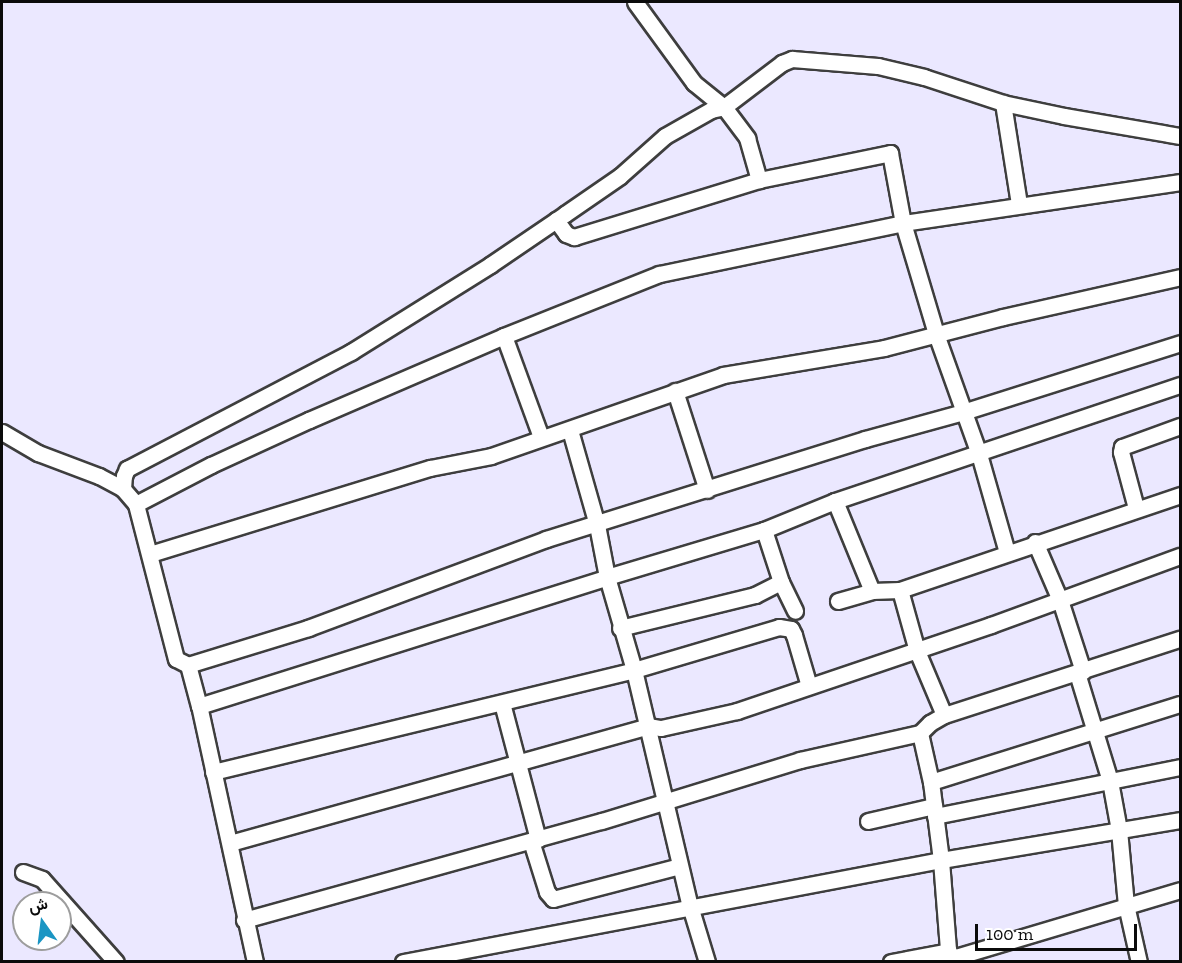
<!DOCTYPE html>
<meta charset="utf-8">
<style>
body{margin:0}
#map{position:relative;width:1182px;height:963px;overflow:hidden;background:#ebe8ff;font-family:"Zilla Slab",Vazirmatn,serif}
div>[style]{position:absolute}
.roads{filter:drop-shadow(2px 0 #3e3e3e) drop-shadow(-2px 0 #3e3e3e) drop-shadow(0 2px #3e3e3e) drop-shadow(0 -2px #3e3e3e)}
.minor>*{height:15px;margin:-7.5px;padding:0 7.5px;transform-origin:7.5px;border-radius:7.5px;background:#fff}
span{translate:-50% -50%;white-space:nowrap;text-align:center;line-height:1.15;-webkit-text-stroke:6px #fff;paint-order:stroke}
.frame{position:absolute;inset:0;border:3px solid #0b0b0b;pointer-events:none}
.north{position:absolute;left:12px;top:891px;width:60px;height:60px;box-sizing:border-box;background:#fff;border:2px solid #9d9d9d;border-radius:50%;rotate:346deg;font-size:16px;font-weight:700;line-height:24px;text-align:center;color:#0b0b0b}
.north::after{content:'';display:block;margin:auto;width:21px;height:27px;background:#1a95c3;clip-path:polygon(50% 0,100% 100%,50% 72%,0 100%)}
.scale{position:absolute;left:975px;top:924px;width:162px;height:27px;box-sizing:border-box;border:3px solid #0b0b0b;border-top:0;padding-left:8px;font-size:18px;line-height:21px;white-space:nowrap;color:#0b0b0b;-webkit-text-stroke:4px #fff;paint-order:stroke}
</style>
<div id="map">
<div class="roads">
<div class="minor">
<i style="left:635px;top:2px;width:100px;rotate:53.9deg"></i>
<i style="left:694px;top:83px;width:38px;rotate:39deg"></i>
<i style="left:724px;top:107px;width:39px;rotate:53deg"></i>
<i style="left:747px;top:138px;width:44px;rotate:74.1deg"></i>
<i style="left:1003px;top:103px;width:102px;rotate:81deg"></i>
<i style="left:556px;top:220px;width:17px;rotate:54deg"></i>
<i style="left:566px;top:234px;width:9px;rotate:21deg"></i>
<i style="left:574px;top:237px;width:194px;rotate:-17.1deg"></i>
<i style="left:759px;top:180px;width:134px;rotate:-11.6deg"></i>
<i style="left:890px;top:153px;width:71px;rotate:79.5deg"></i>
<i style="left:903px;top:223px;width:116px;rotate:73.4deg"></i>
<i style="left:936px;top:334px;width:127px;rotate:70.3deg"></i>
<i style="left:979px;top:454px;width:102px;rotate:74.1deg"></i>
<i style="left:504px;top:336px;width:108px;rotate:69.9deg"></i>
<i style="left:675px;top:391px;width:104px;rotate:72.1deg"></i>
<i style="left:570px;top:430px;width:99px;rotate:74.1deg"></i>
<i style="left:597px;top:525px;width:53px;rotate:79.1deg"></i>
<i style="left:607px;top:577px;width:97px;rotate:73.8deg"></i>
<i style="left:634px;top:670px;width:243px;rotate:76.7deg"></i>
<i style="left:690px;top:906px;width:59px;rotate:73.1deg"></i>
<i style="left:2px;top:432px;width:42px;rotate:30.3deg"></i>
<i style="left:38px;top:453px;width:65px;rotate:20.7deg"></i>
<i style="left:99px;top:476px;width:27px;rotate:28deg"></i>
<i style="left:835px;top:501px;width:97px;rotate:67.7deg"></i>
<i style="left:136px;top:504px;width:85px;rotate:-27.5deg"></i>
<i style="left:211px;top:465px;width:108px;rotate:-24.7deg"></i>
<i style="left:309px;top:420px;width:212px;rotate:-23.3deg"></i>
<i style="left:504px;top:336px;width:167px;rotate:-21.8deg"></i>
<i style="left:659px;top:274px;width:249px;rotate:-11.8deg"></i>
<i style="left:903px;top:223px;width:280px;rotate:-8.4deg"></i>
<i style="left:1136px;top:508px;width:58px;rotate:-105deg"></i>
<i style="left:1121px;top:452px;width:5px;rotate:-79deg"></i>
<i style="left:1122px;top:447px;width:62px;rotate:-19.9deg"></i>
<i style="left:764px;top:530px;width:55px;rotate:71.9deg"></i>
<i style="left:781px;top:582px;width:32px;rotate:64deg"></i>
<i style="left:1035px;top:542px;width:63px;rotate:66.7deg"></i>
<i style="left:1060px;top:600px;width:75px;rotate:72.1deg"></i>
<i style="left:150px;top:554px;width:293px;rotate:-17.1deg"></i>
<i style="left:430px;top:468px;width:62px;rotate:-11.1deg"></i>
<i style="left:491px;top:456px;width:246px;rotate:-19.2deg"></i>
<i style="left:723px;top:375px;width:163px;rotate:-9.5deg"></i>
<i style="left:884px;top:348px;width:123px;rotate:-14.6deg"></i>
<i style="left:1003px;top:317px;width:181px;rotate:-12.7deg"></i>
<i style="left:900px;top:590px;width:63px;rotate:74.4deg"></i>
<i style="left:917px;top:651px;width:69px;rotate:67.1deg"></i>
<i style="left:838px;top:601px;width:35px;rotate:-16deg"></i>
<i style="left:872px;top:591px;width:28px;rotate:-2deg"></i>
<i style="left:900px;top:590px;width:296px;rotate:-18.7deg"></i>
<i style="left:620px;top:628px;width:139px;rotate:-13.7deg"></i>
<i style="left:755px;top:595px;width:29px;rotate:-27deg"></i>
<i style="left:188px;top:665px;width:126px;rotate:-17.1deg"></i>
<i style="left:308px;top:628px;width:254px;rotate:-20.5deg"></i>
<i style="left:546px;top:539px;width:334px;rotate:-17.4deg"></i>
<i style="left:865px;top:439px;width:102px;rotate:-15.4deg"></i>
<i style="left:963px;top:412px;width:228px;rotate:-17.6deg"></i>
<i style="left:1077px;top:673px;width:113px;rotate:73deg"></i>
<i style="left:1110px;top:781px;width:50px;rotate:79.6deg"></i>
<i style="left:1119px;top:830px;width:75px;rotate:84.7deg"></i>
<i style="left:1126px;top:905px;width:58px;rotate:77.2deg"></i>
<i style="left:502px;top:703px;width:141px;rotate:75.2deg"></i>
<i style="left:199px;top:706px;width:428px;rotate:-17.5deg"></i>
<i style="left:607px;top:577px;width:164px;rotate:-16.7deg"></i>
<i style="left:764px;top:530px;width:77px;rotate:-22.2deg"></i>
<i style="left:835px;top:501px;width:364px;rotate:-18.6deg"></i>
<i style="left:213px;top:772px;width:433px;rotate:-13.6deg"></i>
<i style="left:634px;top:670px;width:151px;rotate:-16.5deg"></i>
<i style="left:779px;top:627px;width:12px;rotate:9deg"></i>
<i style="left:791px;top:629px;width:7px;rotate:63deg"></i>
<i style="left:794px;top:635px;width:53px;rotate:73.6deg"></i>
<i style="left:931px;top:782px;width:261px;rotate:-17.4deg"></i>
<i style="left:935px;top:816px;width:250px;rotate:-11.3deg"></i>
<i style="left:868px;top:821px;width:68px;rotate:-12.8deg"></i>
<i style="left:531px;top:841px;width:53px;rotate:72.6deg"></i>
<i style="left:547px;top:892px;width:9px;rotate:49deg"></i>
<i style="left:553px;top:899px;width:131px;rotate:-14.6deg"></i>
<i style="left:230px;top:843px;width:434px;rotate:-15.6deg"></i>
<i style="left:648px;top:726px;width:13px;rotate:9deg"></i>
<i style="left:661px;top:728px;width:78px;rotate:-12.6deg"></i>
<i style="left:737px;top:711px;width:268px;rotate:-18.7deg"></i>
<i style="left:991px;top:625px;width:201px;rotate:-20.1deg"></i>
<i style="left:23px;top:872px;width:20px;rotate:20deg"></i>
<i style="left:42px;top:879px;width:111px;rotate:48.3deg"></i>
<i style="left:244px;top:920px;width:371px;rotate:-15.5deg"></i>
<i style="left:602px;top:821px;width:207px;rotate:-17.1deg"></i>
<i style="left:800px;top:760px;width:123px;rotate:-12.7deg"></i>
<i style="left:949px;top:959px;width:241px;rotate:-16.6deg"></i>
<i style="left:255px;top:962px;width:262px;rotate:-102.3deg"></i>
<i style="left:199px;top:706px;width:42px;rotate:-105deg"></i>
<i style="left:188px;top:665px;width:13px;rotate:-153deg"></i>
<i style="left:176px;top:659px;width:160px;rotate:-104.5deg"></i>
<i style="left:136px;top:504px;width:20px;rotate:-131deg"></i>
<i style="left:123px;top:489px;width:13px;rotate:-86deg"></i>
<i style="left:124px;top:476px;width:8px;rotate:-67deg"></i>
<i style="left:127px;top:469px;width:253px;rotate:-27.6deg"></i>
<i style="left:351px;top:352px;width:164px;rotate:-32deg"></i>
<i style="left:490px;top:265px;width:91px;rotate:-34.2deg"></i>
<i style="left:565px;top:214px;width:67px;rotate:-34.6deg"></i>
<i style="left:620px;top:176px;width:60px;rotate:-41.6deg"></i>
<i style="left:665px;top:136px;width:53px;rotate:-29.5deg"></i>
<i style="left:711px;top:110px;width:13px;rotate:-13deg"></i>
<i style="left:724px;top:107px;width:73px;rotate:-37.2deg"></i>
<i style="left:782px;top:63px;width:11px;rotate:-22deg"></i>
<i style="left:792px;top:59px;width:86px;rotate:4.7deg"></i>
<i style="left:878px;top:66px;width:47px;rotate:13.4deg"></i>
<i style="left:924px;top:77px;width:83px;rotate:18.2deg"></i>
<i style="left:1003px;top:103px;width:62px;rotate:12deg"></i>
<i style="left:1064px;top:116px;width:118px;rotate:9.8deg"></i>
<i style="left:403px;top:962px;width:548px;rotate:-10.74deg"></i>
<i style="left:941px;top:860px;width:242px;rotate:-9.5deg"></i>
<i style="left:891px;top:962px;width:59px;rotate:-10.7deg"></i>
<i style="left:949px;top:962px;width:102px;rotate:-94.5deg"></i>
<i style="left:941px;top:860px;width:79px;rotate:-97.3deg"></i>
<i style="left:931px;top:782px;width:50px;rotate:-102.7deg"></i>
<i style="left:920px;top:733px;width:14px;rotate:-45deg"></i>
<i style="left:930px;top:723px;width:16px;rotate:-30deg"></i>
<i style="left:944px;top:715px;width:248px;rotate:-17.9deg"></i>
</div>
</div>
<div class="frame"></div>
<div class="north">ش</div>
<div class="scale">100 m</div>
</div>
